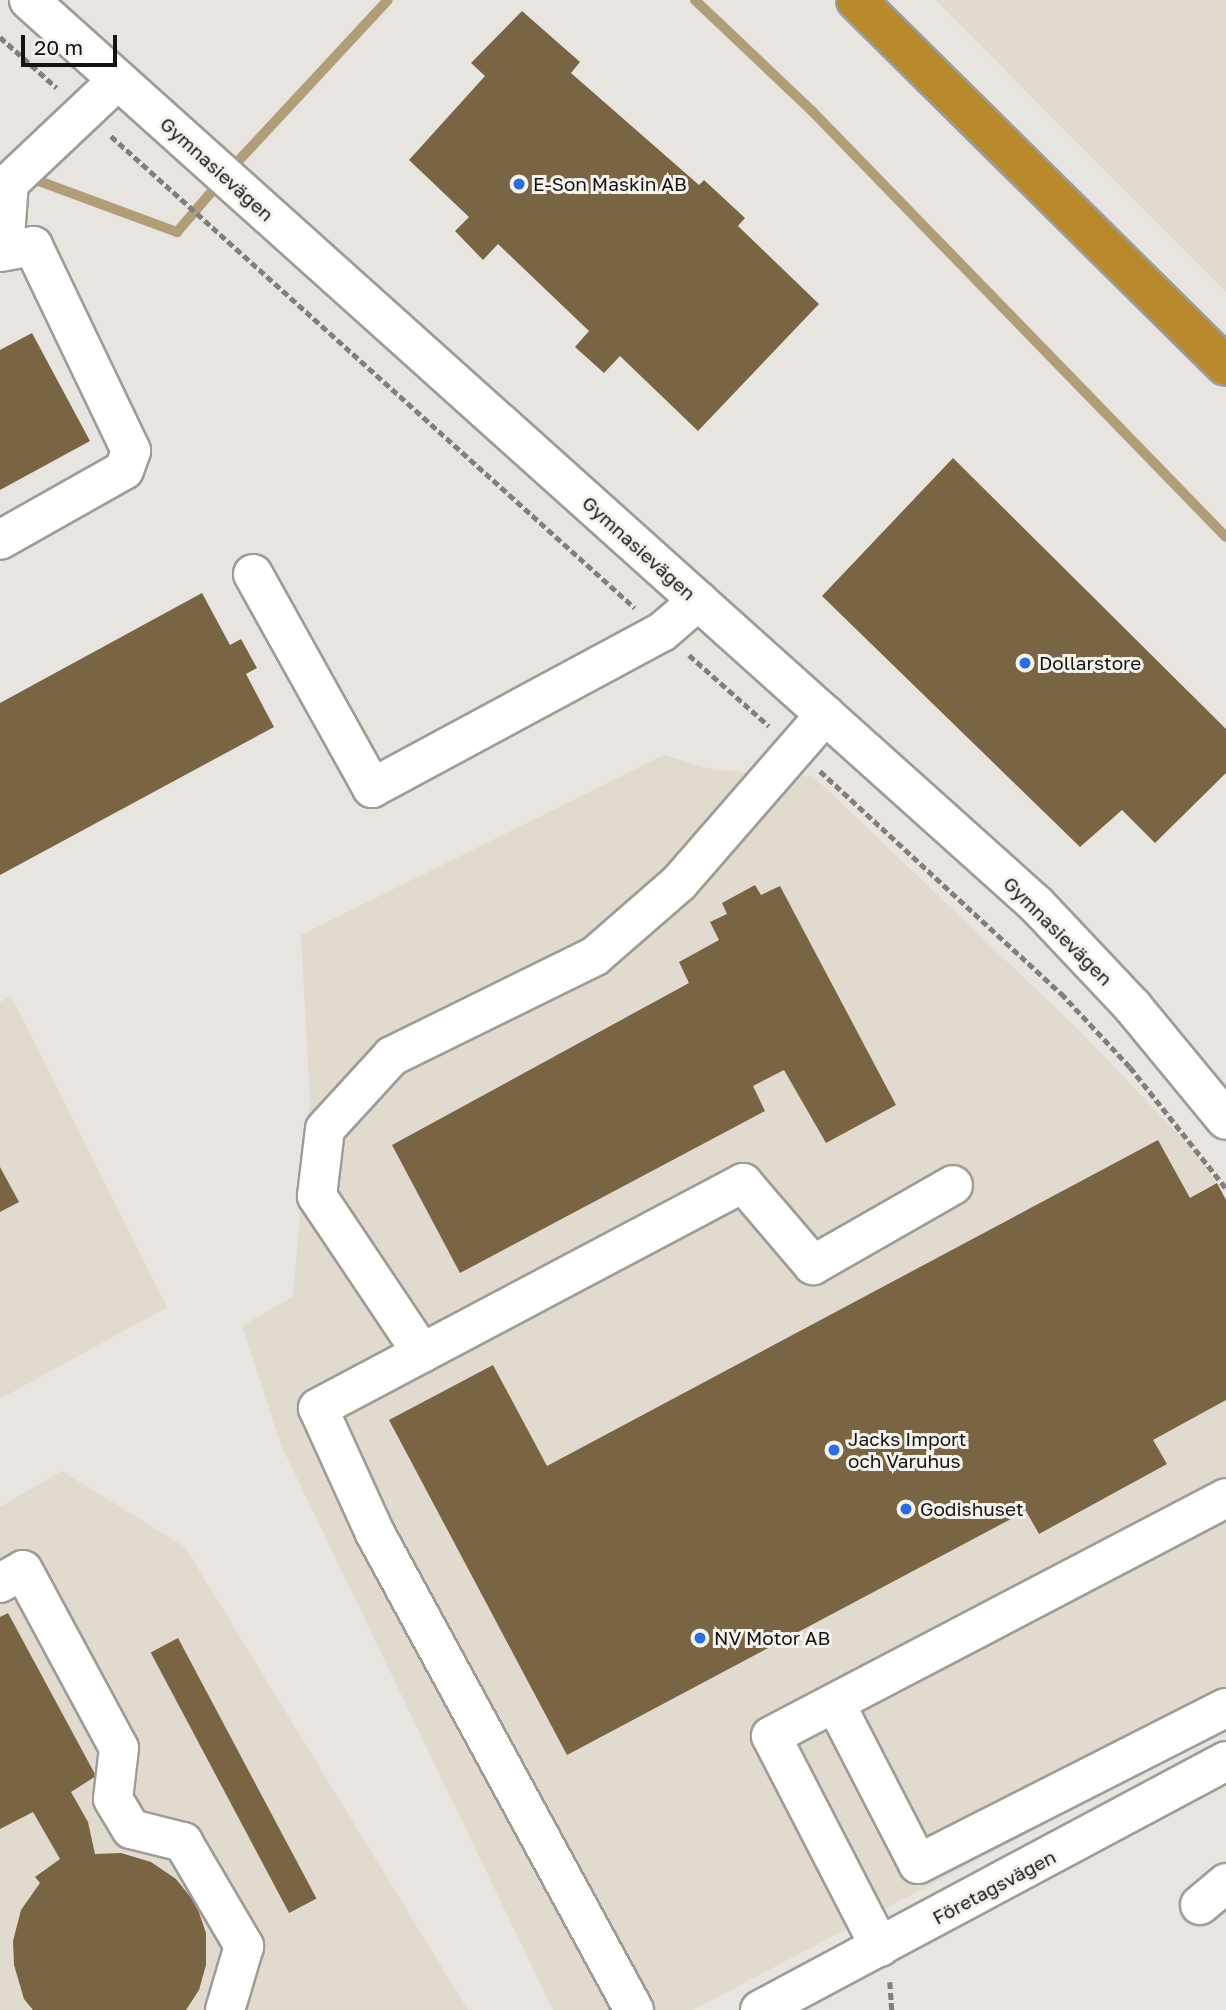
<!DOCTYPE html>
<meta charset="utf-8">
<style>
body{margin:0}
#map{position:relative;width:1226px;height:2010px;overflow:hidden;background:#e8e5e0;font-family:"Golos Text",sans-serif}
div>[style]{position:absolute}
.built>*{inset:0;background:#e1dace}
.stream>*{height:10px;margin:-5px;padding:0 5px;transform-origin:5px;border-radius:5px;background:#b29d79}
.building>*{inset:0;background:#796543;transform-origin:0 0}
.path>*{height:4.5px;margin-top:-2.25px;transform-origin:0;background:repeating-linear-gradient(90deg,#817f7c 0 7px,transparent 0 10.5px)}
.roads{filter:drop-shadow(2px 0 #9f9c97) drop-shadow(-2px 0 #9f9c97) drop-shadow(0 2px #9f9c97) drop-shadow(0 -2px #9f9c97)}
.minor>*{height:38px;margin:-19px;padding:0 19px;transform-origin:19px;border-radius:19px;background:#fff}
.highway>*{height:38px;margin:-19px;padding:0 19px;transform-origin:19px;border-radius:19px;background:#b8892d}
.dots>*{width:19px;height:19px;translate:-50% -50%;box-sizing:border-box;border:4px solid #f6f2ed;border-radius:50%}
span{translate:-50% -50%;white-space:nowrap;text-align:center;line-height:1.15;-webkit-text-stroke:6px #f6f2ed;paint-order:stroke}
.street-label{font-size:19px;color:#141311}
.poi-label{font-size:19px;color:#141311}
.left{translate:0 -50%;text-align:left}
.scale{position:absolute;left:21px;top:35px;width:96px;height:32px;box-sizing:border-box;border:4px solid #141311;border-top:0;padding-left:9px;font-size:21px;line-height:24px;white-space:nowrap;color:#141311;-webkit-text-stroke:5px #f6f2ed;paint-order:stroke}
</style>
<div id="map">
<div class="built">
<i style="clip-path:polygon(935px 0,1226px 0,1226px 292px)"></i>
<i style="clip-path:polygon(664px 755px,714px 770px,813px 776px,1083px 1034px,1196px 1153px,1217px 1183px,1226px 1199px,1226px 1729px,693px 2010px,553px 2010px,281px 1445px,242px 1326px,293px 1296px,310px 1098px,301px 935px)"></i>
<i style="clip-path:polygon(11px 996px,167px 1307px,0 1399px,0 1002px)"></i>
<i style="clip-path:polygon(62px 1471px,185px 1547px,468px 2010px,0 2010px,0 1507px)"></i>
</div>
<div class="stream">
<i style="left:695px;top:0;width:160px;rotate:43.5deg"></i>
<i style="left:811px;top:110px;width:595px;rotate:45.82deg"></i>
<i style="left:229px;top:171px;width:233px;rotate:-47.1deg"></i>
<i style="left:28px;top:177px;width:159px;rotate:20.3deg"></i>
<i style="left:177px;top:232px;width:65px;rotate:-49.4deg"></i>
</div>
<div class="building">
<i style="clip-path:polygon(522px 11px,580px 62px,571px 73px,699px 185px,704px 180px,745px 218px,738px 226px,819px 304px,698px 431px,620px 356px,604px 373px,575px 347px,589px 331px,498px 244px,483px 260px,455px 231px,469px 217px,409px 160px,485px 76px,471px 63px)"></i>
<i style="clip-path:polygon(32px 333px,90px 441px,0 490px,0 350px)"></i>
<i style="clip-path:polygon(953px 458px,1226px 729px,1226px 773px,1155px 843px,1122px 810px,1080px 847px,822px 596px)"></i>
<i style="clip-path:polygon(202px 593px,230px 645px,241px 639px,257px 668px,246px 674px,274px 727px,0 875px,0 703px)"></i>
<i style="clip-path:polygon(755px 885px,761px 895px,780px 886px,896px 1105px,826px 1143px,784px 1070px,753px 1086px,765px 1111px,460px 1273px,392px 1145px,689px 983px,679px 962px,719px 940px,710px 922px,727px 914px,722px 903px)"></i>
<i style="clip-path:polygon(1158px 1140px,1190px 1198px,1217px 1183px,1226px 1200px,1226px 1400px,1153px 1440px,1167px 1464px,1039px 1534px,1026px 1511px,567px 1755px,389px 1420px,493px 1365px,547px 1466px)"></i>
<i style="clip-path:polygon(0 1167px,19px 1202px,0 1212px)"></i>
<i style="clip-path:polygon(8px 1613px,96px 1776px,71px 1792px,88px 1822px,95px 1854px,121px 1853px,151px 1862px,176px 1879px,196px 1904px,206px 1933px,206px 1965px,199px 1990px,186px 2010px,33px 2010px,24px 1999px,14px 1965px,13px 1941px,21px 1910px,40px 1883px,35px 1877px,60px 1859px,33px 1812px,0 1829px,0 1617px)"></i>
<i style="left:178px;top:1638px;width:295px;height:31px;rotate:62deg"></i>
</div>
<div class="path">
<i style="left:0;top:37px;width:76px;rotate:41.8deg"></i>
<i style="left:111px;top:136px;width:705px;rotate:42.01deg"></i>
<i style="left:689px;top:655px;width:107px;rotate:41.6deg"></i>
<i style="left:820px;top:771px;width:328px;rotate:42.7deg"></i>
<i style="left:1061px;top:993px;width:101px;rotate:47deg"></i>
<i style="left:1130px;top:1067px;width:154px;rotate:51.6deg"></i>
<i style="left:890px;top:1982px;width:28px;rotate:86deg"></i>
</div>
<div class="roads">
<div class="minor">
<i style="left:29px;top:0;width:1355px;rotate:41.92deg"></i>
<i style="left:1037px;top:905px;width:140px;rotate:46.7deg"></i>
<i style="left:1133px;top:1007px;width:146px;rotate:50.5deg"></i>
<i style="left:4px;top:249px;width:66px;rotate:-85.7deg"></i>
<i style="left:9px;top:183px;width:150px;rotate:-43.4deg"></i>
<i style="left:0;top:252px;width:34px;rotate:-10deg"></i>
<i style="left:33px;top:246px;width:227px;rotate:64.4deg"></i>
<i style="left:131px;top:451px;width:20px;rotate:110deg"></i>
<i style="left:124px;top:470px;width:142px;rotate:150.6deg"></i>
<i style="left:253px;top:574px;width:245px;rotate:60.9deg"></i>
<i style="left:372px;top:788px;width:329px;rotate:-28.3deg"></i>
<i style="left:662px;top:632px;width:48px;rotate:-40.7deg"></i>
<i style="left:422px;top:1353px;width:189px;rotate:-123.8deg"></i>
<i style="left:317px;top:1196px;width:67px;rotate:-83.2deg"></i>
<i style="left:325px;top:1129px;width:99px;rotate:-47.5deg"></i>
<i style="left:392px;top:1056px;width:226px;rotate:-26.2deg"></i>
<i style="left:595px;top:956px;width:111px;rotate:-41deg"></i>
<i style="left:679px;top:883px;width:223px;rotate:-49deg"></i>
<i style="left:0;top:1583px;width:26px;rotate:-29deg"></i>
<i style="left:23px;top:1570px;width:202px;rotate:61.7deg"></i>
<i style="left:119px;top:1748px;width:51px;rotate:96.7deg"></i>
<i style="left:113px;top:1799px;width:35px;rotate:59deg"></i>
<i style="left:131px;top:1829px;width:54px;rotate:14deg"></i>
<i style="left:183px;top:1842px;width:121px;rotate:59.6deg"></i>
<i style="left:244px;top:1946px;width:67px;rotate:106.5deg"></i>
<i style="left:835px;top:1703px;width:181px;rotate:62.7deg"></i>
<i style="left:918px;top:1864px;width:345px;rotate:-26.9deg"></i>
<i style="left:1200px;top:1905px;width:34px;rotate:-40deg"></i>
<i style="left:880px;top:1947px;width:237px;rotate:-117.3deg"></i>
<i style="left:771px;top:1736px;width:513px;rotate:-27.61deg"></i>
<i style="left:634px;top:2010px;width:543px;rotate:-118.5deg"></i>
<i style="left:375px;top:1533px;width:137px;rotate:-114.5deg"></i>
<i style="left:318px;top:1408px;width:481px;rotate:-27.9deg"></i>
<i style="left:743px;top:1183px;width:108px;rotate:49.5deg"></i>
<i style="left:813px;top:1265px;width:161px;rotate:-29.7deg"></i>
<i style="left:760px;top:2010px;width:528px;rotate:-28.12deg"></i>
</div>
<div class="highway">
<i style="left:856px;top:0;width:520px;rotate:44.69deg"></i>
</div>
</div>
<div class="dots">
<i style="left:519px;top:184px;background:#2c6fdc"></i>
<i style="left:1025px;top:663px;background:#2c6fdc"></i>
<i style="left:834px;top:1450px;background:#2c6fdc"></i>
<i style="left:906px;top:1509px;background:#2c6fdc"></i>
<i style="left:700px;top:1638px;background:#2c6fdc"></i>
</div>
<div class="street-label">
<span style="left:217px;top:169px;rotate:42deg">Gymnasievägen</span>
<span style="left:639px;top:548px;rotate:42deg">Gymnasievägen</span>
<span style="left:1058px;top:931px;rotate:45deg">Gymnasievägen</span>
<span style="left:994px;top:1887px;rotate:-28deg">Företagsvägen</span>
</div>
<div class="poi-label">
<span class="left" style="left:533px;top:184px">E-Son Maskin AB</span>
<span class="left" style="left:1039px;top:663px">Dollarstore</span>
<span class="left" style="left:848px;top:1450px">Jacks Import<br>och Varuhus</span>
<span class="left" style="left:920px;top:1509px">Godishuset</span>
<span class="left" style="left:714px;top:1638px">NV Motor AB</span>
</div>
<div class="scale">20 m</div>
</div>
